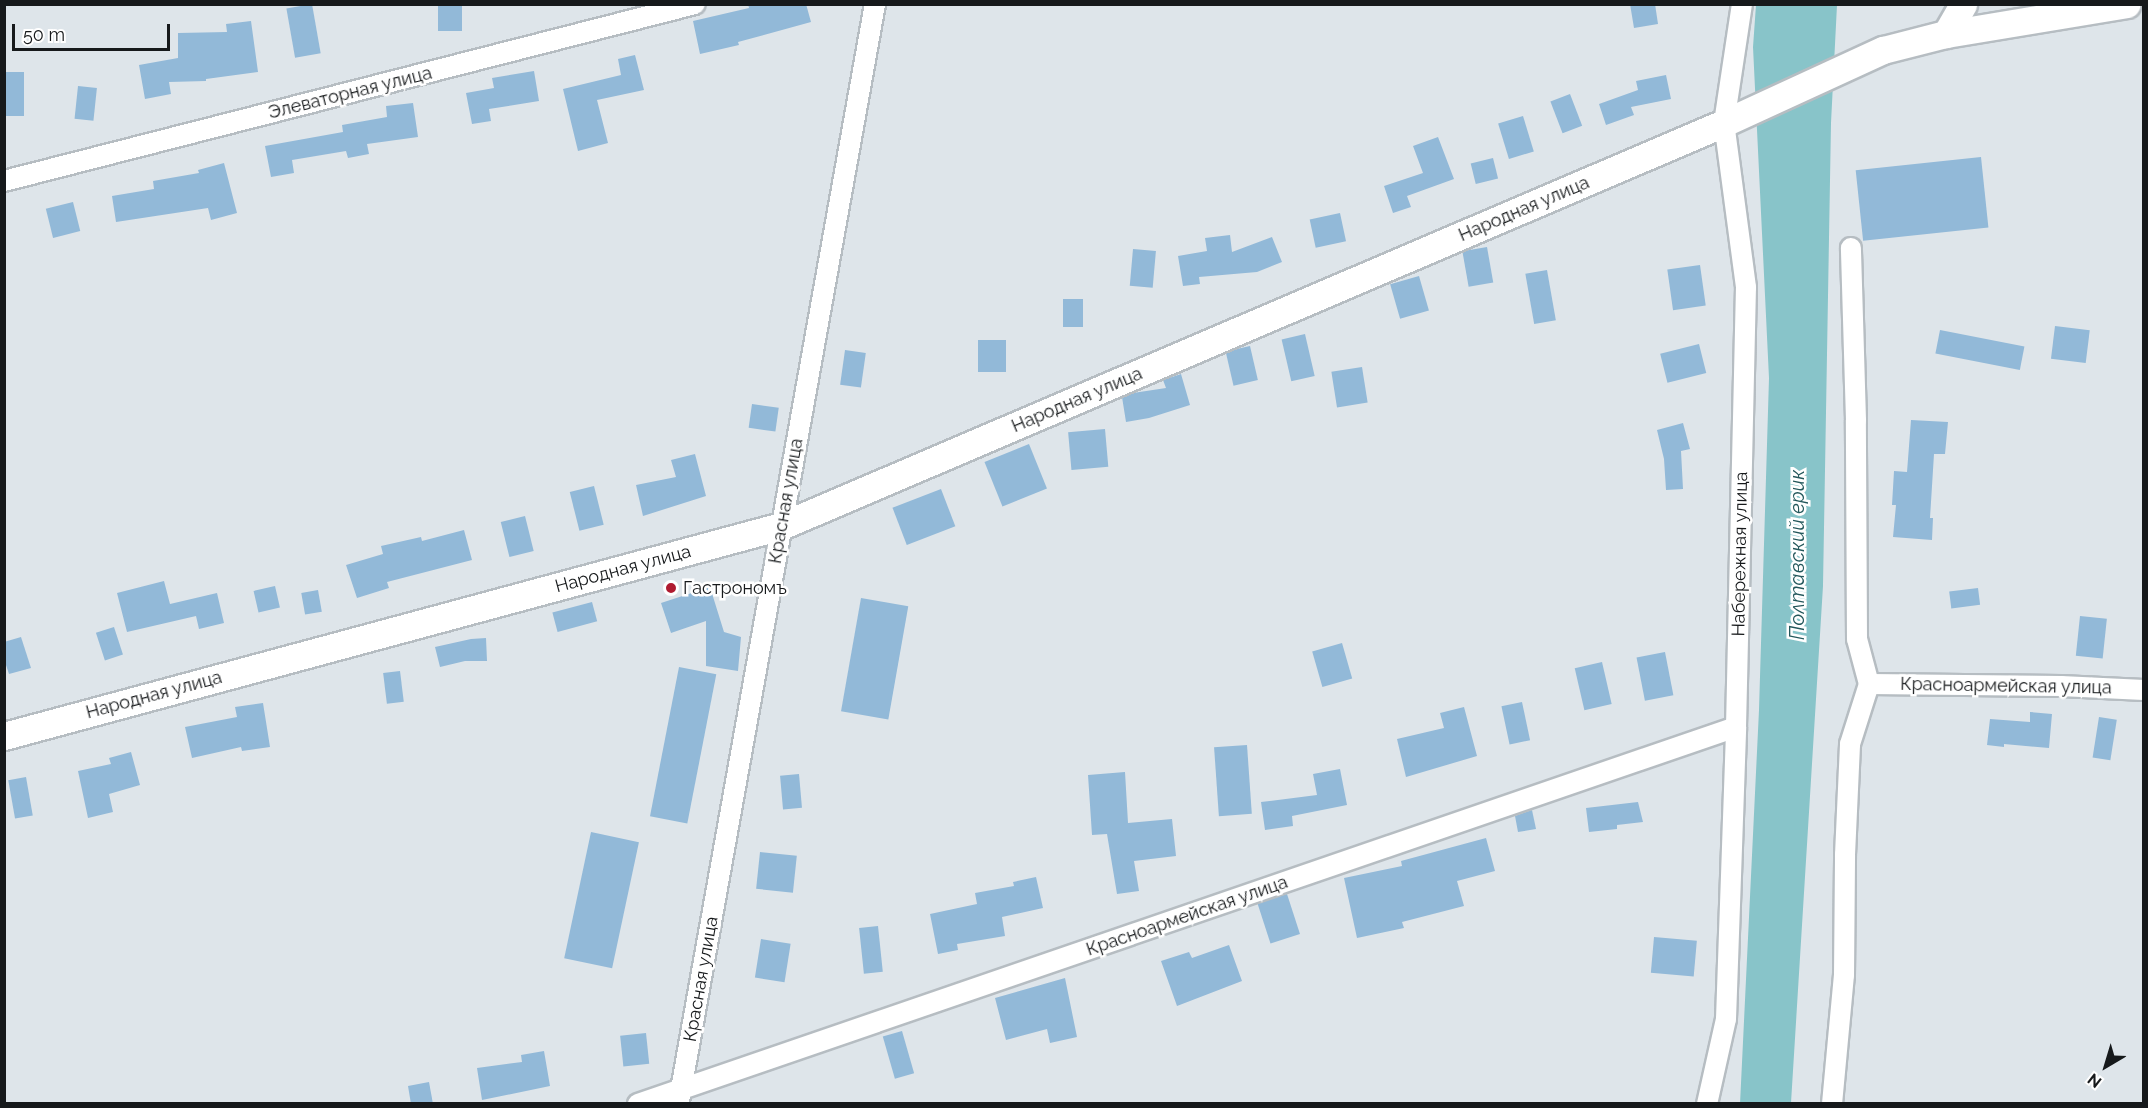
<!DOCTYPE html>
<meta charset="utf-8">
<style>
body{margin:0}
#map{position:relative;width:2148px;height:1108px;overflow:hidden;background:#dee5ea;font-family:Raleway,sans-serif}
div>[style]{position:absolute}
.water>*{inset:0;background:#88c4c9}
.building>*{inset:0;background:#92b9d8;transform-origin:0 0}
.roads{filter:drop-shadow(2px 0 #b6bdc2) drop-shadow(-2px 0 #b6bdc2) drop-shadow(0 2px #b6bdc2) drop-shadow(0 -2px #b6bdc2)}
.street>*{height:20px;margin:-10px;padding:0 10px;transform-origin:10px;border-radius:10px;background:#fff}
.secondary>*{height:27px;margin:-13.5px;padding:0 13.5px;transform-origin:13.5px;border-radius:13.5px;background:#fff}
.dots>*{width:16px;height:16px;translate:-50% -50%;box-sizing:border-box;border:3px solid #fff;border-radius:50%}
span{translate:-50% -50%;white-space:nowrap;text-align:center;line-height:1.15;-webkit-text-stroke:5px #fff;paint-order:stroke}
.street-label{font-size:18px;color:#16191b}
.poi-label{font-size:18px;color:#16191b}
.left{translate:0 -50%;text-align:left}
.water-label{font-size:20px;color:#23575b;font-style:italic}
.frame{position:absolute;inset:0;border:6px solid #16191b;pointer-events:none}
.north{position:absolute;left:2076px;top:1036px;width:60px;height:60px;-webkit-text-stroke:4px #fff;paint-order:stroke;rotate:218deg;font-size:16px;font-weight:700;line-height:24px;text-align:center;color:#16191b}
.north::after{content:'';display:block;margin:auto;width:21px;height:27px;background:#16191b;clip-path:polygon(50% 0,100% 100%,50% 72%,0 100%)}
.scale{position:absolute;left:12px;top:24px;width:158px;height:27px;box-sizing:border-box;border:3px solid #16191b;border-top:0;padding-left:8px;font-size:18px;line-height:21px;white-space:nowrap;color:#16191b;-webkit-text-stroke:4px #fff;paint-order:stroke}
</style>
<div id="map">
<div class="water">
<i style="clip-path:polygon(1756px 5px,1837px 5px,1831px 123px,1823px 586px,1791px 1103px,1740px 1104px,1759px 710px,1769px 378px,1753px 47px)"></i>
</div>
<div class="building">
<i style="left:312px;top:4px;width:50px;height:26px;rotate:80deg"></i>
<i style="left:438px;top:4px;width:24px;height:27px"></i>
<i style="clip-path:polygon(748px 4px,806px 4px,811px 22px,738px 42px,739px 45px,700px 54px,693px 21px,749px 8px)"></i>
<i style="clip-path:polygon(1630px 4px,1655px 4px,1658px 24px,1634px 28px)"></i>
<i style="clip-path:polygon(251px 21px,258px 72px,206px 79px,206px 81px,169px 82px,171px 94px,145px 99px,139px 65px,178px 58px,178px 33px,227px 32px,226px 24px)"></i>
<i style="clip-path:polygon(635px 55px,644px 90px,597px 100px,608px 143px,578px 151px,563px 89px,621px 75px,618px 59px)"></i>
<i style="clip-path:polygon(534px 71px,539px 101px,489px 109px,491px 121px,472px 124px,466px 93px,494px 88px,492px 78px)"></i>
<i style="left:4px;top:72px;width:20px;height:44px"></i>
<i style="clip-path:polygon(1666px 75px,1671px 99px,1631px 107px,1634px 115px,1606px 125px,1599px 104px,1638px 90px,1636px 81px)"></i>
<i style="left:78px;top:86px;width:19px;height:33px;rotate:6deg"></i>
<i style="left:1570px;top:94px;width:34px;height:21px;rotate:69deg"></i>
<i style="clip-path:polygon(413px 103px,418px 137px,367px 144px,369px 154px,348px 158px,346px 151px,292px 160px,294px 173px,271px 177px,265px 146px,343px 132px,342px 125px,387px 117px,386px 106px)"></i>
<i style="left:1523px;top:116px;width:37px;height:26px;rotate:73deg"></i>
<i style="clip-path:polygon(1438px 137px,1454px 179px,1407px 196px,1411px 207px,1393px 213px,1384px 186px,1423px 173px,1413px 146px)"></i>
<i style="left:1981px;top:157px;width:71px;height:126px;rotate:84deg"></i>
<i style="left:1493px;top:158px;width:21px;height:23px;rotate:76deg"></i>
<i style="clip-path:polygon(224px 163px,237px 213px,211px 220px,208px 208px,116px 222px,112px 196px,154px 189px,153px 181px,199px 173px,198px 170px)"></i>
<i style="left:73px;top:202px;width:30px;height:28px;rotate:76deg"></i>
<i style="left:1340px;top:213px;width:29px;height:31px;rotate:78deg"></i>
<i style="clip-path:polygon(1230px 235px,1232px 252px,1272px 237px,1282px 262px,1257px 272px,1199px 277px,1200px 284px,1183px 286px,1178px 256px,1207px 251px,1205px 238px)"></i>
<i style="left:1487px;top:247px;width:36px;height:25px;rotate:80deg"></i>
<i style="left:1133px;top:249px;width:23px;height:37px;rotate:5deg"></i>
<i style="left:1700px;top:265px;width:41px;height:33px;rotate:82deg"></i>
<i style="left:1547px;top:270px;width:51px;height:22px;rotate:80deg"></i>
<i style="left:1419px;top:276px;width:36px;height:30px;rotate:74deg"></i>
<i style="left:1063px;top:299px;width:20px;height:28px"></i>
<i style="left:2055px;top:326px;width:35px;height:33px;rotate:7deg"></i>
<i style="left:1940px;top:330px;width:86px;height:24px;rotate:11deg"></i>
<i style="left:1305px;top:334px;width:43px;height:24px;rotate:77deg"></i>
<i style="left:978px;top:340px;width:28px;height:32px"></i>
<i style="left:1699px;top:344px;width:30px;height:40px;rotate:76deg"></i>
<i style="left:1250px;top:346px;width:35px;height:25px;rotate:77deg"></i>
<i style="left:845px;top:350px;width:21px;height:35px;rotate:8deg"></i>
<i style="left:1362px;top:367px;width:36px;height:31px;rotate:81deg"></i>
<i style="clip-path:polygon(1181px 374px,1190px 405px,1149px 418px,1126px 422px,1122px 397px,1133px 393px,1166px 388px,1163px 380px)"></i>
<i style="left:752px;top:404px;width:27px;height:24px;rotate:8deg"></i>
<i style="clip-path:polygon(1911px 420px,1948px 422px,1945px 454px,1934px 454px,1930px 518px,1933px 518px,1932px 540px,1893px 537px,1896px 505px,1892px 505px,1894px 471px,1907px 472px)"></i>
<i style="clip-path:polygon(1683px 423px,1690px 449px,1681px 451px,1683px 489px,1666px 490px,1664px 459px,1657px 430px)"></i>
<i style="left:1105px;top:429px;width:38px;height:37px;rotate:85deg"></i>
<i style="left:1029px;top:444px;width:48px;height:48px;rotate:68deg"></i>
<i style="clip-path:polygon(695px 454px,706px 496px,643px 516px,636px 485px,676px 477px,671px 460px)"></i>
<i style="left:594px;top:486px;width:40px;height:25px;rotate:76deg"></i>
<i style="left:941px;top:489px;width:40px;height:52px;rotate:69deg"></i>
<i style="left:525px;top:516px;width:36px;height:25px;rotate:76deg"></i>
<i style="clip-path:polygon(464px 530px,472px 560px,387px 582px,389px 588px,357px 598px,346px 565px,383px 554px,381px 546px,421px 537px,422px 541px)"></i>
<i style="clip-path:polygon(164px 581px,170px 604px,217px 593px,224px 623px,199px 629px,196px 616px,127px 632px,117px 593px)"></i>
<i style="left:275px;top:586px;width:22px;height:22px;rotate:77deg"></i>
<i style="clip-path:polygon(710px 587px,724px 632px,741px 637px,738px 671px,706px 666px,706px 621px,671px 633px,661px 603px)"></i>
<i style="left:1978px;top:588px;width:17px;height:29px;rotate:83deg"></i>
<i style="left:318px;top:590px;width:22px;height:17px;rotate:80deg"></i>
<i style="left:861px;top:598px;width:48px;height:115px;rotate:10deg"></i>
<i style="left:592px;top:602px;width:20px;height:41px;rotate:75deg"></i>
<i style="left:2080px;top:616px;width:27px;height:40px;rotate:6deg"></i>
<i style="left:114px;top:627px;width:29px;height:19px;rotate:72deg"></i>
<i style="clip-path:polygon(21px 637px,31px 668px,9px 674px,4px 659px,4px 642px)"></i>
<i style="clip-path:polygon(486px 638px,487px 661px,465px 661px,440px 667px,435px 647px,471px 639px)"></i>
<i style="left:1342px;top:643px;width:37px;height:31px;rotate:74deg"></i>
<i style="left:1665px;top:652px;width:44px;height:29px;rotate:79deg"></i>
<i style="left:1602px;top:662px;width:43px;height:28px;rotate:77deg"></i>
<i style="left:679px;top:667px;width:38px;height:152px;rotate:11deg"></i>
<i style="left:400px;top:671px;width:31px;height:17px;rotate:83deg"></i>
<i style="left:1522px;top:702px;width:39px;height:21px;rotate:78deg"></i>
<i style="clip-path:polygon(263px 703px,270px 747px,242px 751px,241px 747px,192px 758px,185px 727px,237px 717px,235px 707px)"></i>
<i style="clip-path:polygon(1464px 707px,1477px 756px,1406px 777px,1397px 739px,1444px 728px,1440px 713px)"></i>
<i style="clip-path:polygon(2030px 712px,2052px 714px,2049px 748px,2004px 744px,2004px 747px,1987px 745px,1990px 719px,2030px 722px)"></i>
<i style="left:2099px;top:717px;width:18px;height:41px;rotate:9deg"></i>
<i style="left:1247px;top:745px;width:69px;height:33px;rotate:86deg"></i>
<i style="clip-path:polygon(131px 752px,140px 785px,109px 794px,113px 812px,88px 818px,78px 771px,111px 764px,109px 758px)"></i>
<i style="clip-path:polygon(1340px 769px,1347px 805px,1292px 816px,1293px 826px,1265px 830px,1261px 802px,1317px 795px,1313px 774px)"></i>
<i style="clip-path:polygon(1125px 772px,1128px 823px,1172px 819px,1176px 856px,1134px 861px,1139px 891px,1117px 894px,1107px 834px,1092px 835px,1088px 775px)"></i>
<i style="left:799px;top:774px;width:34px;height:19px;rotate:85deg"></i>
<i style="left:26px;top:777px;width:39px;height:18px;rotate:80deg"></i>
<i style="clip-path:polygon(1638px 802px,1643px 822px,1617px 825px,1617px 829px,1589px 832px,1586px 808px)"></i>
<i style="clip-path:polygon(1532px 810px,1536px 829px,1518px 832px,1515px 816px)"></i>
<i style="left:591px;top:832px;width:49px;height:129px;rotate:12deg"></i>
<i style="clip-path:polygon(1486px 838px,1495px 871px,1457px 881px,1464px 906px,1402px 922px,1404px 928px,1357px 938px,1344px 878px,1402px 866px,1401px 861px)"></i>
<i style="left:760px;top:852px;width:37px;height:37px;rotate:6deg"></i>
<i style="clip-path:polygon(1036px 877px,1043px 908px,1002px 917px,1005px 936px,957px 944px,958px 950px,938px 954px,930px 914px,977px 904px,975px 893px,1014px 886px,1013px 882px)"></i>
<i style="left:1287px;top:894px;width:42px;height:31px;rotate:72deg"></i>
<i style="left:878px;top:926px;width:46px;height:19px;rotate:84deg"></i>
<i style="left:1654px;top:937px;width:43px;height:36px;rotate:5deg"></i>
<i style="left:761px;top:939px;width:30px;height:39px;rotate:9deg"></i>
<i style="clip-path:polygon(1229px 945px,1242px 981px,1177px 1006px,1161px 961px,1189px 952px,1192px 958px)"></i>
<i style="clip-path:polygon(1065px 978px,1077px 1037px,1050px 1043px,1047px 1029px,1006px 1040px,995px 998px)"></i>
<i style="left:902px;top:1031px;width:44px;height:20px;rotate:74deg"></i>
<i style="left:646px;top:1033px;width:31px;height:26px;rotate:84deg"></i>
<i style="clip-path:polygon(544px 1051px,550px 1086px,482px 1100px,477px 1068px,522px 1062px,521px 1055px)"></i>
<i style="clip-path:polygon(429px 1082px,433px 1104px,411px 1104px,408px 1086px)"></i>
</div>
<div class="roads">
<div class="street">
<i style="left:4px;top:181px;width:713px;rotate:-14.37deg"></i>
<i style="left:1869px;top:684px;width:192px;rotate:0.6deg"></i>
<i style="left:2061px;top:686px;width:83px;rotate:2.8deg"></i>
<i style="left:679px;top:1101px;width:1114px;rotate:-79.87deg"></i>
<i style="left:638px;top:1104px;width:1161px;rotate:-18.95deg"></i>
<i style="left:1707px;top:1104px;width:87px;rotate:-77.4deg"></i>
<i style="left:1726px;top:1019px;width:292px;rotate:-88deg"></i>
<i style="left:1736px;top:727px;width:440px;rotate:-88.7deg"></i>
<i style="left:1746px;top:287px;width:165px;rotate:-97.6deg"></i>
<i style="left:1724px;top:123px;width:120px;rotate:-81.4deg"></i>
<i style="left:1832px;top:1104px;width:130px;rotate:-84.7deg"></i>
<i style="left:1844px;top:975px;width:120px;rotate:-89.5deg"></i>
<i style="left:1845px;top:855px;width:111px;rotate:-87.4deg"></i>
<i style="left:1850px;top:744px;width:63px;rotate:-72.4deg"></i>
<i style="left:1869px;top:684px;width:47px;rotate:-104.9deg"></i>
<i style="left:1857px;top:639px;width:219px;rotate:-90.3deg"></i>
<i style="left:1856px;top:420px;width:172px;rotate:-91.7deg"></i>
</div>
<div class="secondary">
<i style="left:1946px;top:34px;width:34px;rotate:-60deg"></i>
<i style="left:4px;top:736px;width:805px;rotate:-15.12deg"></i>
<i style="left:781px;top:526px;width:1026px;rotate:-23.14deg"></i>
<i style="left:1724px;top:123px;width:175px;rotate:-24.7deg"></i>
<i style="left:1883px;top:50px;width:65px;rotate:-14.3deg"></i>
<i style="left:1946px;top:34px;width:183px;rotate:-9.4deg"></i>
</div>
</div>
<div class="dots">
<i style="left:671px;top:588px;background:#af1b30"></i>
</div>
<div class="street-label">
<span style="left:350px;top:93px;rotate:-14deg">Элеваторная улица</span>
<span style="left:1524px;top:209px;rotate:-23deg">Народная улица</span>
<span style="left:1077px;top:400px;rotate:-23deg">Народная улица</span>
<span style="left:786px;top:501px;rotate:-80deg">Красная улица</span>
<span style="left:1740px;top:554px;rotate:-89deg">Набережная улица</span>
<span style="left:623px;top:569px;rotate:-15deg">Народная улица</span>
<span style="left:2006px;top:686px;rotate:1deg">Красноармейская улица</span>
<span style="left:154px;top:695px;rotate:-15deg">Народная улица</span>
<span style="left:1187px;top:916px;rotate:-19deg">Красноармейская улица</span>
<span style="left:701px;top:979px;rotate:-80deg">Красная улица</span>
</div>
<div class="poi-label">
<span class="left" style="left:683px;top:588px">Гастрономъ</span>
</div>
<div class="water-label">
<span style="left:1797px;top:555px;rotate:-90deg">Полтавский ерик</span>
</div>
<div class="frame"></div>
<div class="north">N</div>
<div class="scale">50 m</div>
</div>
